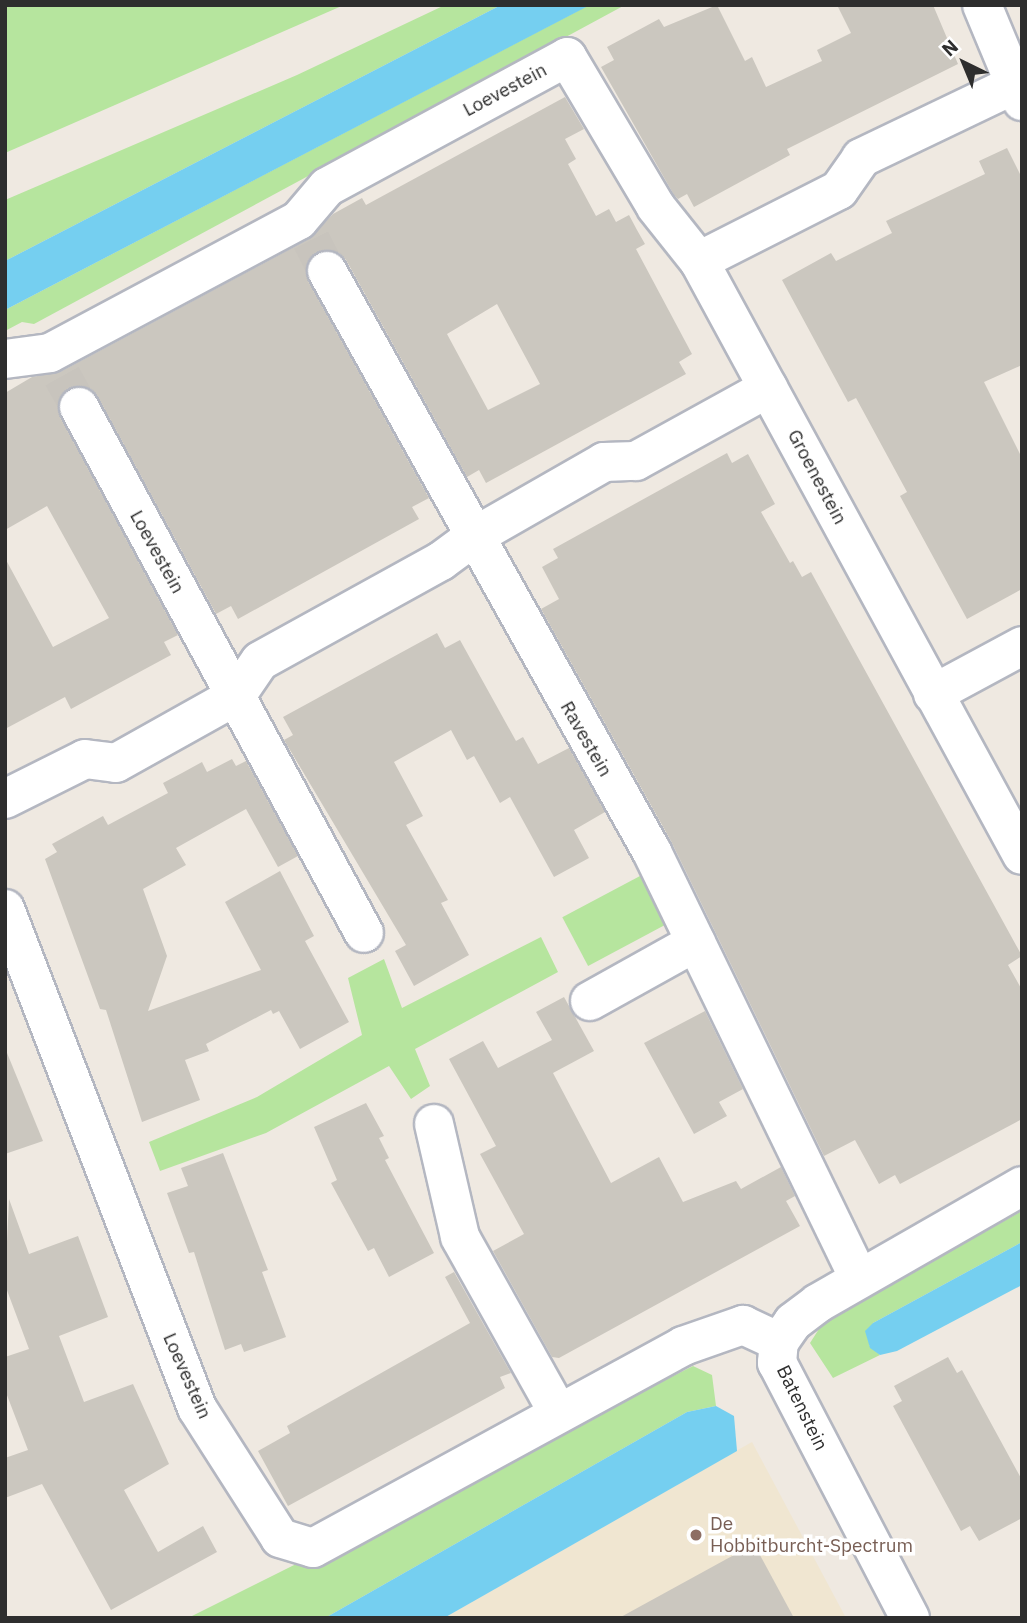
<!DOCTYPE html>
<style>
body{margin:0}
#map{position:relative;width:1027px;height:1623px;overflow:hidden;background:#efe9e1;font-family:"IBM Plex Sans",sans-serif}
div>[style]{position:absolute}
.education>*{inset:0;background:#f0e6d1}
.green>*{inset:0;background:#b6e59e;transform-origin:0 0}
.water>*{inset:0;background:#75cff0}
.building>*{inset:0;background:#cbc7bf}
.minor-tunnel>*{height:38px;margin-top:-19px;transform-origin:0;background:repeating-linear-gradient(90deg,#c8c4bd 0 38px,transparent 0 57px)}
.roads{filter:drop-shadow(2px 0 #b4b7c1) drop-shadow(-2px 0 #b4b7c1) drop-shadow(0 2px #b4b7c1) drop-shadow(0 -2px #b4b7c1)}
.minor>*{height:38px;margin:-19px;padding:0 19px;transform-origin:19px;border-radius:19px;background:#fff}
.dots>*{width:19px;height:19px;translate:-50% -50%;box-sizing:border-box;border:4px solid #fff;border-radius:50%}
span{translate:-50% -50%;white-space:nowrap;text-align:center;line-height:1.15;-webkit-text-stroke:7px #fff;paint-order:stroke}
.street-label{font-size:19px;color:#2e2e2e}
.education-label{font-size:19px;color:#785e54}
.left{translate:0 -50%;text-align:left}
.frame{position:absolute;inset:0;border:7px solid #2e2e2e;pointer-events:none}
.north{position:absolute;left:929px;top:28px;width:70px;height:70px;-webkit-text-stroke:5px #fff;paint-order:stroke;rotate:317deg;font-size:19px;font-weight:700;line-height:28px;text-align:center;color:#2e2e2e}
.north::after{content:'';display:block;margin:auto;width:24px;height:32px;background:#2e2e2e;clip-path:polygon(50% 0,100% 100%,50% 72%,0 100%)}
</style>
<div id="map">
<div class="education">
<i style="clip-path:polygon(752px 1442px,846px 1618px,444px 1618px,736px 1451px)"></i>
</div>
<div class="green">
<i style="clip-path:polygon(5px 5px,344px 5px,5px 153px)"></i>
<i style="clip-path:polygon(445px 5px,501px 5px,5px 261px,5px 200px,297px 75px)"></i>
<i style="clip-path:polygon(589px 5px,625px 5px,34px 324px,22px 322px,5px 331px,5px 310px)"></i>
<i style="left:640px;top:876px;width:55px;height:88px;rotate:62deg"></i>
<i style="clip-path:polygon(541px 937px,558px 972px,415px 1049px,430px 1086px,411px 1099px,389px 1066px,266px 1133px,160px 1171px,149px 1142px,257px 1097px,362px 1035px,348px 978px,384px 959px,402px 1008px)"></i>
<i style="clip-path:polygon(1022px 1211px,1022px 1242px,873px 1323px,869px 1345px,880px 1355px,833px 1378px,810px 1343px,826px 1318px)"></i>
<i style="clip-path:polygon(693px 1366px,712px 1375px,716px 1406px,687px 1412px,325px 1618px,188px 1618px)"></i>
</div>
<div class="water">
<i style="clip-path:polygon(501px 5px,590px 5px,5px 310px,5px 261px)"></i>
<i style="clip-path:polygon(1022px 1242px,1022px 1285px,897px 1351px,880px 1355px,870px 1348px,865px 1331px,873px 1323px)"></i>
<i style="clip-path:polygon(716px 1406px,734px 1416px,737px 1451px,444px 1618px,325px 1618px,687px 1412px)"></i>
</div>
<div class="building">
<i style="clip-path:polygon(717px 5px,745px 61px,752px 57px,766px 87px,822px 61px,817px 50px,851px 33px,837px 5px,933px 5px,958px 64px,787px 149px,790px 155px,694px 207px,687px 194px,678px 199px,674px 195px,601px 67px,614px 60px,607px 47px,659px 19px,664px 27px)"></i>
<i style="clip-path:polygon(evenodd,565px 97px,584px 129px,565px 139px,576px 159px,568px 164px,596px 216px,609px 209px,616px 222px,629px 215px,637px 230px,645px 244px,636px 249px,692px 354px,679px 362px,686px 374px,486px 483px,479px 470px,467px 477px,346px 260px,338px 252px,317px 252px,308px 260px,308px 281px,429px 498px,412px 507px,419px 519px,238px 619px,231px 606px,216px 614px,98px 397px,90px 388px,69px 388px,60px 396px,60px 417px,178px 635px,164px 642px,171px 655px,71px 709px,65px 697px,5px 729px,5px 558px,53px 647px,109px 618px,47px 506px,5px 530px,5px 393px,32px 377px,60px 372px,309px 239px,333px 214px,362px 198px,366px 205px,565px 97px,497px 304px,540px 384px,488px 410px,447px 334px,497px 304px)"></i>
<i style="clip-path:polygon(1007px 148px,1022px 178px,1022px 365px,984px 382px,1022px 458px,1022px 589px,967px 619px,900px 496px,907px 492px,856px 398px,848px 402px,782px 280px,831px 253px,836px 261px,892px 233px,886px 221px,985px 174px,979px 161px)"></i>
<i style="clip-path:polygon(727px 453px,732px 463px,748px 454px,775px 504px,761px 512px,790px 563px,793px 561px,802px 577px,811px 572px,1022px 956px,1008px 965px,1022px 990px,1022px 1119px,900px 1184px,895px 1175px,879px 1184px,855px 1140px,824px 1156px,671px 841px,541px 609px,559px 599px,542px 567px,558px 558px,553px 549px)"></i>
<i style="clip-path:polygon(437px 633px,445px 648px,460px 640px,516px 741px,523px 737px,538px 764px,569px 748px,605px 812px,574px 830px,589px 858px,554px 877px,510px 797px,500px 803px,474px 756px,467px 760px,451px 730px,394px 762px,423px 816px,406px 825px,448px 900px,441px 903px,469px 955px,414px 986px,395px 951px,406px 945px,284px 740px,293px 735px,283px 717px)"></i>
<i style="clip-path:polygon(232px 759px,236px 766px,246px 761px,298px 856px,278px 867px,246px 809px,176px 848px,186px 865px,143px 889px,167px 956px,148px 1011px,261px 970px,225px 902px,280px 871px,314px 936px,305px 941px,349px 1022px,300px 1049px,279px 1011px,273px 1014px,271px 1010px,206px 1044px,209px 1051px,185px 1060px,200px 1100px,142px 1122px,106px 1010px,100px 1009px,45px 859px,57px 852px,52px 844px,103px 816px,108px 825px,168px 793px,163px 783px,182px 773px,202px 762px,207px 772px)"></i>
<i style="clip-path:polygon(564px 997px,594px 1051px,553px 1073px,611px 1183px,659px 1157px,683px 1202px,736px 1181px,741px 1189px,781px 1167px,795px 1196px,786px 1201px,800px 1226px,559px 1358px,552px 1357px,493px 1251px,524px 1234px,480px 1154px,496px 1146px,449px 1059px,483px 1041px,498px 1068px,552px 1040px,536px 1012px)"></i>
<i style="clip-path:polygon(705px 1011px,743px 1089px,719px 1102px,727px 1116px,694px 1134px,644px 1043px)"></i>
<i style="clip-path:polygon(5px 1048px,43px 1141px,5px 1154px)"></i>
<i style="clip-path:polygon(366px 1103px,384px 1136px,379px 1138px,389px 1158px,385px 1160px,434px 1253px,389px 1277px,374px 1248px,368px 1251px,331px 1183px,337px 1180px,314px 1127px)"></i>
<i style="clip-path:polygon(223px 1153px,268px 1270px,262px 1272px,286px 1337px,244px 1352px,241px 1344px,225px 1350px,194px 1252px,189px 1253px,167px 1193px,188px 1186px,181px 1168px)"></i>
<i style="clip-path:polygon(9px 1199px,29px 1254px,78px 1236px,108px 1317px,59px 1336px,84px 1402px,133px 1384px,169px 1464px,124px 1490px,158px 1552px,203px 1526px,217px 1552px,111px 1610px,42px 1484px,5px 1498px,5px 1458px,28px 1450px,5px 1390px,5px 1357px,29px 1349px,5px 1285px)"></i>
<i style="clip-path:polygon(454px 1272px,511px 1373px,500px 1377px,505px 1388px,288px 1506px,258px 1451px,290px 1433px,287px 1426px,470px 1323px,445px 1277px)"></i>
<i style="clip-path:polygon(948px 1357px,957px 1373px,962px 1370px,1022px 1480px,1022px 1518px,979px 1541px,970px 1526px,961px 1531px,893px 1406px,902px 1401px,894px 1386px)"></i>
<i style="clip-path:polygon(754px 1544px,794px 1618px,619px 1618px)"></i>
</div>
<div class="minor-tunnel">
<i style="left:311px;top:240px;width:35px;rotate:63deg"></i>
<i style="left:62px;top:376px;width:35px;rotate:61deg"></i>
</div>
<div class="roads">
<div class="minor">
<i style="left:982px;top:5px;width:104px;rotate:67.4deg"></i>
<i style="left:699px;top:261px;width:157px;rotate:-26.9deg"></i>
<i style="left:839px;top:190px;width:39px;rotate:-55deg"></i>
<i style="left:861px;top:158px;width:178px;rotate:-25.6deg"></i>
<i style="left:327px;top:271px;width:666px;rotate:60.78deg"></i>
<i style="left:652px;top:852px;width:474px;rotate:64.1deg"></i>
<i style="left:5px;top:359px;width:45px;rotate:-7.6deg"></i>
<i style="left:50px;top:353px;width:282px;rotate:-28.1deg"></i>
<i style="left:299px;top:220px;width:43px;rotate:-49.7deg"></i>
<i style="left:327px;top:187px;width:273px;rotate:-28.4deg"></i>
<i style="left:567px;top:57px;width:174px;rotate:59.3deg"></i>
<i style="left:656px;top:207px;width:69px;rotate:51.5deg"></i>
<i style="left:699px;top:261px;width:676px;rotate:61.46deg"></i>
<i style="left:79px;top:407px;width:598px;rotate:61.55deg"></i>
<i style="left:933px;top:694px;width:101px;rotate:-28.3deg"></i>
<i style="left:5px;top:799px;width:89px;rotate:-26.6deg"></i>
<i style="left:85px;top:759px;width:31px;rotate:7deg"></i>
<i style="left:116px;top:763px;width:137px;rotate:-29.2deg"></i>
<i style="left:236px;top:696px;width:42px;rotate:-55.6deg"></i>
<i style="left:260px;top:661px;width:207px;rotate:-28.9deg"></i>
<i style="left:441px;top:561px;width:42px;rotate:-36.3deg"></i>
<i style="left:475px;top:536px;width:149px;rotate:-29.8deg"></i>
<i style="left:604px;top:462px;width:32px;rotate:-2deg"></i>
<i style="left:636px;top:461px;width:151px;rotate:-28.9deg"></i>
<i style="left:5px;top:909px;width:535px;rotate:68.95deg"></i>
<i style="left:197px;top:1408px;width:154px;rotate:57.4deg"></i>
<i style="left:280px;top:1538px;width:34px;rotate:17deg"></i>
<i style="left:313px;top:1548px;width:422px;rotate:-28.6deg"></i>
<i style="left:683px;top:1346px;width:64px;rotate:-19.3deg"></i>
<i style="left:743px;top:1325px;width:40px;rotate:25deg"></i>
<i style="left:590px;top:1001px;width:121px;rotate:-29.1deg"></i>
<i style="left:434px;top:1124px;width:116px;rotate:77deg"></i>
<i style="left:460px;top:1237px;width:201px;rotate:60.8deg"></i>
<i style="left:910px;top:1618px;width:288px;rotate:-117.5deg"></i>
<i style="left:777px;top:1363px;width:21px;rotate:-85deg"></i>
<i style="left:779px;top:1342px;width:24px;rotate:-55deg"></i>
<i style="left:793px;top:1322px;width:31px;rotate:-37deg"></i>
<i style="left:818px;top:1303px;width:235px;rotate:-29.8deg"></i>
</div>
</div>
<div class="dots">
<i style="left:696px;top:1535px;background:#8d6e63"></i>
</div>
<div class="street-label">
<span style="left:505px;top:90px;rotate:-28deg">Loevestein</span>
<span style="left:817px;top:477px;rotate:62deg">Groenestein</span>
<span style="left:157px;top:552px;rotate:61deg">Loevestein</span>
<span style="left:586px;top:739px;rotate:60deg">Ravestein</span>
<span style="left:187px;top:1376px;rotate:66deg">Loevestein</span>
<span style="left:802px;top:1408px;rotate:64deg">Batenstein</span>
</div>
<div class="education-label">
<span class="left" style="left:710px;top:1535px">De<br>Hobbitburcht-Spectrum</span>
</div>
<div class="frame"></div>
<div class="north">N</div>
</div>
